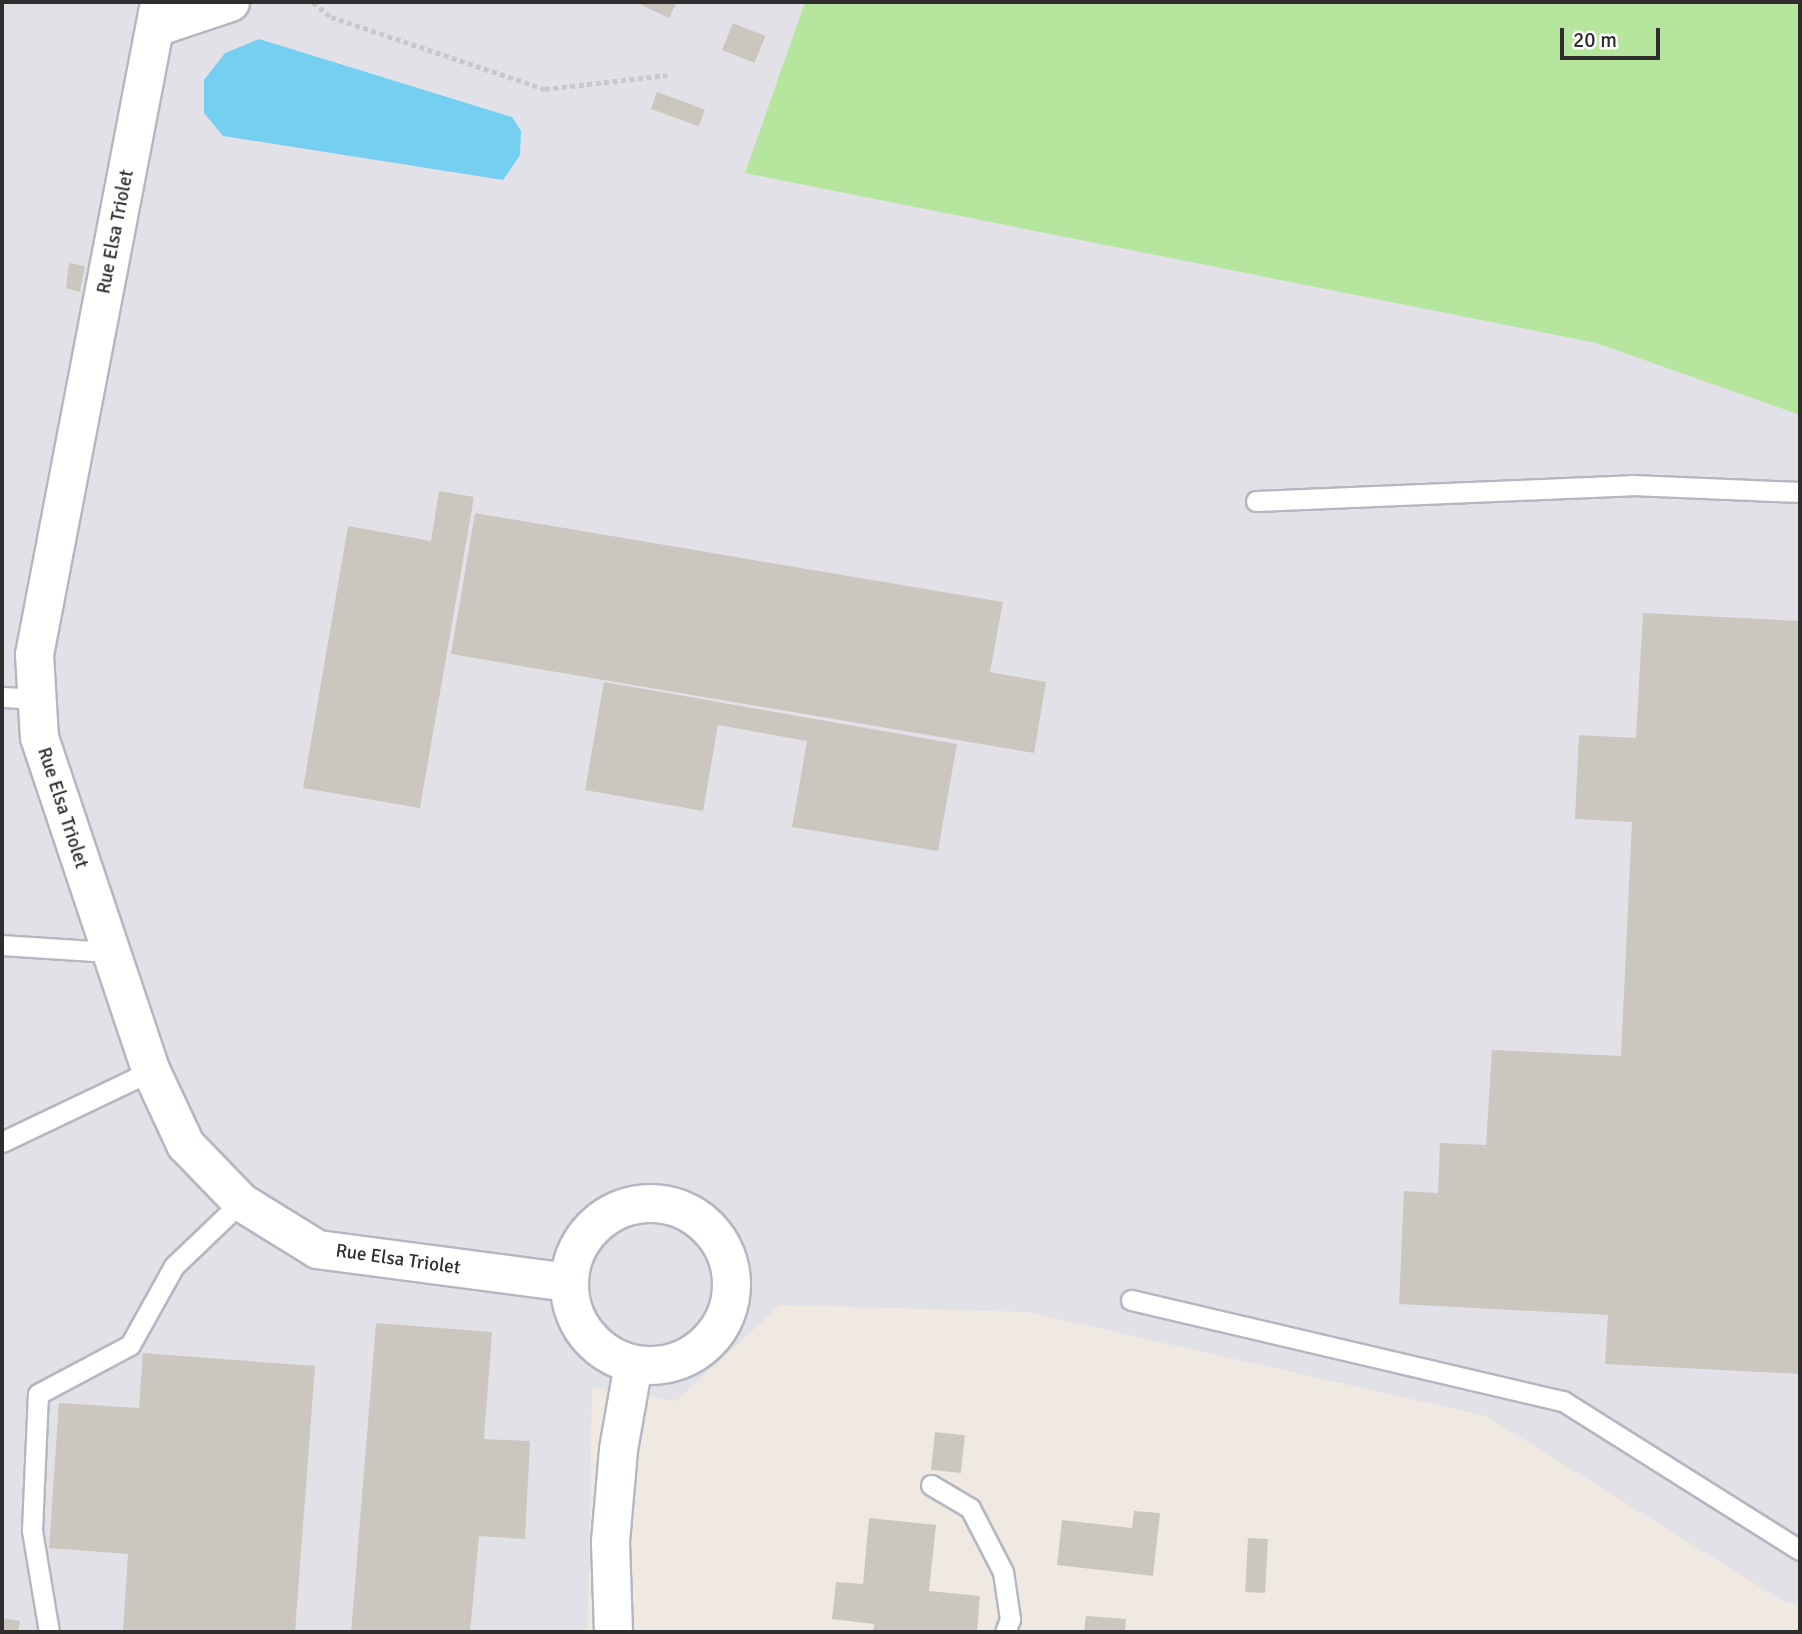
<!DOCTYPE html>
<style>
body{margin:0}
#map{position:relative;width:1802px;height:1634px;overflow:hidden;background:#efe9e1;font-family:Signika,sans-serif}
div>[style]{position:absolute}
.industrial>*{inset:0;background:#e3e1e8}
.green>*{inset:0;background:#b6e59e}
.water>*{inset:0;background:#75cff0}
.building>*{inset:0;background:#cbc7bf;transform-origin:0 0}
.path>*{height:4.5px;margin-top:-2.25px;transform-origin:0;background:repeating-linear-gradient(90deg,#c9c9c9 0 5px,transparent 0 8.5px)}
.roads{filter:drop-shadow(2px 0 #b4b7c1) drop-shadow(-2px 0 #b4b7c1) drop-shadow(0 2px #b4b7c1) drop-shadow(0 -2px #b4b7c1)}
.service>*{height:19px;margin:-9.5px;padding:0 9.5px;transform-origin:9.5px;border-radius:9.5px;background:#fff}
.minor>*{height:37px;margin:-18.5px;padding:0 18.5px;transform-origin:18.5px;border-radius:18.5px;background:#fff}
.minor>.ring{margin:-18.5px;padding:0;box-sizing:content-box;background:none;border:37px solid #fff;border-radius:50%}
span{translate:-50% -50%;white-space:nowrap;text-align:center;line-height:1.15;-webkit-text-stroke:6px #fff;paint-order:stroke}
.street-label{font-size:19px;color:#2e2e2e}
.frame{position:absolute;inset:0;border:4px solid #2e2e2e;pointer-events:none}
.scale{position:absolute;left:1560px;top:28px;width:100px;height:32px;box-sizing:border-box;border:4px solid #2e2e2e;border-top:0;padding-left:9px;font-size:21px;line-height:24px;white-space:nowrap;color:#2e2e2e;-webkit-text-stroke:5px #fff;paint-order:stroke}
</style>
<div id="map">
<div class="industrial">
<i style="clip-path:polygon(2px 2px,805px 2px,745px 173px,1596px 343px,1800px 415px,1800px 1603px,1786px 1603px,1486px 1416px,1027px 1312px,780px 1305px,676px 1401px,592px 1388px,588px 1632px,2px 1632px)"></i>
</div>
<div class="green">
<i style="clip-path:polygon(805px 2px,1800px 2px,1800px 415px,1596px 343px,745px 173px)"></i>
</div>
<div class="water">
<i style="clip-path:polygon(259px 39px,512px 117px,521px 131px,520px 155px,503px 180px,223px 136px,204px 113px,204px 80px,225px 53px)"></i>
</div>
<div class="building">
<i style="clip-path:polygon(635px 2px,677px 2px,669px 18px)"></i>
<i style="left:733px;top:23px;width:35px;height:29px;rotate:22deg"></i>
<i style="left:657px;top:92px;width:51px;height:18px;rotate:20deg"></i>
<i style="clip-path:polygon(69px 263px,85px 266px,80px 292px,66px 288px)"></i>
<i style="clip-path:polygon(439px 491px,474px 497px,420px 808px,303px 788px,348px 526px,431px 541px)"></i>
<i style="clip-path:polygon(475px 513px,1003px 602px,990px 672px,1046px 682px,1034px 753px,451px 654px)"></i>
<i style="clip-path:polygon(1643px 613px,1800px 621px,1800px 1374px,1605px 1364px,1608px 1315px,1399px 1304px,1404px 1191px,1438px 1193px,1440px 1143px,1486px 1145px,1492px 1050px,1621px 1056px,1632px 822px,1575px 819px,1579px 735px,1636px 738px)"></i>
<i style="clip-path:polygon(604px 682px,957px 744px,938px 851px,792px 827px,807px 741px,718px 725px,703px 811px,585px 790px)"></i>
<i style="clip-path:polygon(376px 1323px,492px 1332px,484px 1439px,530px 1441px,525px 1539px,479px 1536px,470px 1632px,351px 1632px)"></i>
<i style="clip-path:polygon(143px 1353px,315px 1366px,295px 1632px,123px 1632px,128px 1554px,49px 1548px,59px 1403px,139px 1408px)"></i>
<i style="left:935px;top:1432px;width:30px;height:38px;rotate:6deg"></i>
<i style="clip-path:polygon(1134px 1511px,1160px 1513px,1153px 1576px,1057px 1565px,1062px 1520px,1132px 1528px)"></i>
<i style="clip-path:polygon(869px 1518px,936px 1525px,929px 1591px,980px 1596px,977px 1632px,873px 1632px,874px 1624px,832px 1619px,836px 1582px,863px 1584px)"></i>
<i style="left:1248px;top:1538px;width:20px;height:54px;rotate:3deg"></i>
<i style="clip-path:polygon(1086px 1616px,1126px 1619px,1125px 1632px,1084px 1632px)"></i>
<i style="clip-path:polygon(2px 1618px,20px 1621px,18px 1632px,2px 1632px)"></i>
</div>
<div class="path">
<i style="left:313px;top:2px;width:23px;rotate:40deg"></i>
<i style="left:331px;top:17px;width:226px;rotate:18.6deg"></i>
<i style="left:545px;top:89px;width:123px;rotate:-6.5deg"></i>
</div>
<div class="roads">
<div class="service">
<i style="left:1256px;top:501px;width:376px;rotate:-2.4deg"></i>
<i style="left:1632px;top:485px;width:168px;rotate:2.4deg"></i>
<i style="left:2px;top:697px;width:35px;rotate:3deg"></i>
<i style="left:2px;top:945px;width:109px;rotate:3.7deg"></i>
<i style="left:2px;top:1142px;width:165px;rotate:-25.5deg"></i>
<i style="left:1131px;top:1300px;width:444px;rotate:13.2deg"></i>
<i style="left:1563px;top:1401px;width:280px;rotate:32.2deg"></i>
<i style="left:931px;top:1485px;width:45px;rotate:30.5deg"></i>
<i style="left:970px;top:1508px;width:72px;rotate:62.7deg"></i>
<i style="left:1003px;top:1572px;width:48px;rotate:81.5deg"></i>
<i style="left:1010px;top:1619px;width:14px;rotate:111deg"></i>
<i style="left:49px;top:1632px;width:103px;rotate:-99.5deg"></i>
<i style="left:32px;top:1530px;width:136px;rotate:-87.5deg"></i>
<i style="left:38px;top:1394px;width:104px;rotate:-28deg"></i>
<i style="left:130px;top:1345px;width:90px;rotate:-60.9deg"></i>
<i style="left:174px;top:1266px;width:93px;rotate:-43.7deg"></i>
</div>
<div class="minor">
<i style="left:159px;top:2px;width:664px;rotate:100.85deg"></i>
<i style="left:34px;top:654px;width:83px;rotate:86.6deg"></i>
<i style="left:39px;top:737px;width:352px;rotate:71.5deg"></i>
<i style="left:151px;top:1071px;width:81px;rotate:65deg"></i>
<i style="left:185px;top:1144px;width:81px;rotate:46deg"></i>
<i style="left:241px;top:1202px;width:89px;rotate:31.7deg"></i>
<i style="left:317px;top:1249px;width:253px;rotate:7.5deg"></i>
<i style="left:155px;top:27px;width:79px;rotate:-18.4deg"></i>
<i class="ring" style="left:569px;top:1203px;width:125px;height:125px"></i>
<i style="left:613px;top:1632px;width:91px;rotate:-91.9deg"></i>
<i style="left:610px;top:1541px;width:92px;rotate:-85deg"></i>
<i style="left:618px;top:1449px;width:86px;rotate:-80deg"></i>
</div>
</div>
<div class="street-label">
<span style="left:116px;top:232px;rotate:-79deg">Rue Elsa Triolet</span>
<span style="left:62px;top:808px;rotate:72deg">Rue Elsa Triolet</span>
<span style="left:398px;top:1260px;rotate:8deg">Rue Elsa Triolet</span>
</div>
<div class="frame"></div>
<div class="scale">20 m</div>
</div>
